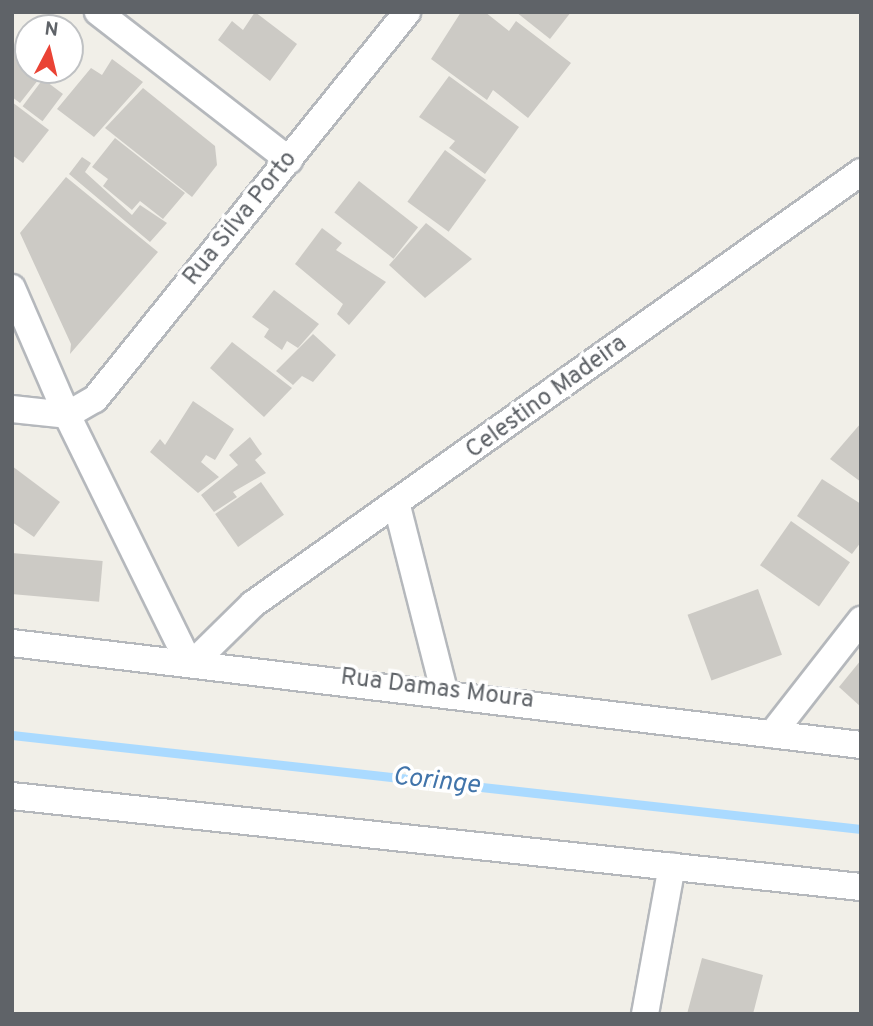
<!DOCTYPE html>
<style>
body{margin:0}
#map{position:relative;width:873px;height:1026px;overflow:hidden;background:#f1efe8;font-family:Overpass,sans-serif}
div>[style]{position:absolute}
.stream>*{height:9px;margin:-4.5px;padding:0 4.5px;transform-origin:4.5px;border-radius:4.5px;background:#aadaff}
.building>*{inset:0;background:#cccac5;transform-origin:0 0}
.roads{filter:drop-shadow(2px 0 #b5b8bc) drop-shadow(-2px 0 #b5b8bc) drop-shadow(0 2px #b5b8bc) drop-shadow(0 -2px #b5b8bc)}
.minor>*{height:26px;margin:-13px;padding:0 13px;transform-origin:13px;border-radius:13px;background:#fff}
span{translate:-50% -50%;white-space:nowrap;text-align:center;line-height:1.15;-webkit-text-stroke:7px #fff;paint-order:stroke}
.street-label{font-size:24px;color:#5f6368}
.water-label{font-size:26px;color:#4174aa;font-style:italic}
.frame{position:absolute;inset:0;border:14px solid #5f6368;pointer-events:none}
.north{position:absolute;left:14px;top:14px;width:70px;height:70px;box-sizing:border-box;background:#fff;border:2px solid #bfc1c3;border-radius:50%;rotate:7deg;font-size:19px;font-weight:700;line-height:28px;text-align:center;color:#5f6368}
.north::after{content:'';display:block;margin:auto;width:24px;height:32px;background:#ea4335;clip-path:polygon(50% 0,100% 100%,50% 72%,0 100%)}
</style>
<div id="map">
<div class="stream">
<i style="left:12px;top:735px;width:854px;rotate:6.32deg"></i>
</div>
<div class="building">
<i style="clip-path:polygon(255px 12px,297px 44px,270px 81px,218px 40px,232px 21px,243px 30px)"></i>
<i style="clip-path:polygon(461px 12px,485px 12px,509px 31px,516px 21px,571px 63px,528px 118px,493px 90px,487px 100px,431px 59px)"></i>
<i style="clip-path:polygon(516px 12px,571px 12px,550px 39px)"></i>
<i style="clip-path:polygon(36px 18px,49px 28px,29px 28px)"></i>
<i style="clip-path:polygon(28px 30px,28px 70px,46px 70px,20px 103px,12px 97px,12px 52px)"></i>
<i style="clip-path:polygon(112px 59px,143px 82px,94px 137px,57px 109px,91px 68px,102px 75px)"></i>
<i style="clip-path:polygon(449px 76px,519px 127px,485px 174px,449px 148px,455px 141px,419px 117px)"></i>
<i style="left:43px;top:79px;width:25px;height:34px;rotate:37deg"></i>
<i style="clip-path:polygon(143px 88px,215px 146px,217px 165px,192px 197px,105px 128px)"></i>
<i style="clip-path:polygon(12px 102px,49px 130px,23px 163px,12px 155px)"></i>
<i style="clip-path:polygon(115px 138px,185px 193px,163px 219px,140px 201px,132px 210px,103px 186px,108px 179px,92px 167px)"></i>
<i style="left:445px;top:150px;width:51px;height:64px;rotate:36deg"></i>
<i style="clip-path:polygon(82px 157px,91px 163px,85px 172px,132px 215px,140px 205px,167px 223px,150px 242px,69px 174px)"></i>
<i style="clip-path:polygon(66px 177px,158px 252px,70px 354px,71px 344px,20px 233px)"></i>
<i style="left:359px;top:181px;width:75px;height:40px;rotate:38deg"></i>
<i style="clip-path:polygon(426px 223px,472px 259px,425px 298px,389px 265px)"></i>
<i style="clip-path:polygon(322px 228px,342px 243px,336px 250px,386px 282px,349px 325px,337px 314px,343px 304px,295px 264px)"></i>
<i style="clip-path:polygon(274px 290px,319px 324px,298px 348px,287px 341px,282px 350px,264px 337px,269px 329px,252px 317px)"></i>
<i style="clip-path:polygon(313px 334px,336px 355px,313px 382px,302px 376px,293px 385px,276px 371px)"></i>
<i style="clip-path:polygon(232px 342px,292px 388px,264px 417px,210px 368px)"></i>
<i style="clip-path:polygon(193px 401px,234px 429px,215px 460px,206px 455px,201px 462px,219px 477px,198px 493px,150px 452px,160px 439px,165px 445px)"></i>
<i style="clip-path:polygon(861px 423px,861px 482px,830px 459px)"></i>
<i style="clip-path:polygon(250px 437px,262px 454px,255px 460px,266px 473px,233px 492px,237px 497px,214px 512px,201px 495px,238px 465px,229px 455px)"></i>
<i style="clip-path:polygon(12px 466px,60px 502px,34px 537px,12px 522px)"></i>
<i style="clip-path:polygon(822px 479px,861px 504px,861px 542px,852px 554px,797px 516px)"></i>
<i style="left:261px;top:482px;width:40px;height:56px;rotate:55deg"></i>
<i style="left:791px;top:521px;width:72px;height:54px;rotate:35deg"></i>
<i style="left:12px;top:553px;width:91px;height:41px;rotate:5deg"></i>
<i style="left:758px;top:589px;width:70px;height:75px;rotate:70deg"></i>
<i style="clip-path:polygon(861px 660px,861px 707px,839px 687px)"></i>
<i style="clip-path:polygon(702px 958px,763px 975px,753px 1014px,687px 1014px)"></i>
</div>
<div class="roads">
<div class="minor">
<i style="left:98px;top:12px;width:242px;rotate:37.8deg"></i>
<i style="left:12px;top:288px;width:138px;rotate:66.6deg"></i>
<i style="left:67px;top:415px;width:274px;rotate:63.8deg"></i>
<i style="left:12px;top:409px;width:55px;rotate:6.2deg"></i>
<i style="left:67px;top:415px;width:32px;rotate:-30deg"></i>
<i style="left:95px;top:399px;width:497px;rotate:-51.1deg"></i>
<i style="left:397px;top:506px;width:190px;rotate:75.7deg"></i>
<i style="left:12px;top:643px;width:855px;rotate:6.85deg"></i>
<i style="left:195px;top:661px;width:81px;rotate:-44.5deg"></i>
<i style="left:253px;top:604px;width:746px;rotate:-35.39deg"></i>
<i style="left:772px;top:734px;width:145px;rotate:-52deg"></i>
<i style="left:12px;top:796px;width:854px;rotate:6.12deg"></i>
<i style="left:645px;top:1014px;width:150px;rotate:-79.7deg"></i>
</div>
</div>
<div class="street-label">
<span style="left:241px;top:219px;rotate:-51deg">Rua Silva Porto</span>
<span style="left:547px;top:398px;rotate:-36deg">Celestino Madeira</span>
<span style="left:437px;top:690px;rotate:7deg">Rua Damas Moura</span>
</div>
<div class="water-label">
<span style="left:436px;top:782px;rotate:6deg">Coringe</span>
</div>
<div class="frame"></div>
<div class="north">N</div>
</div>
